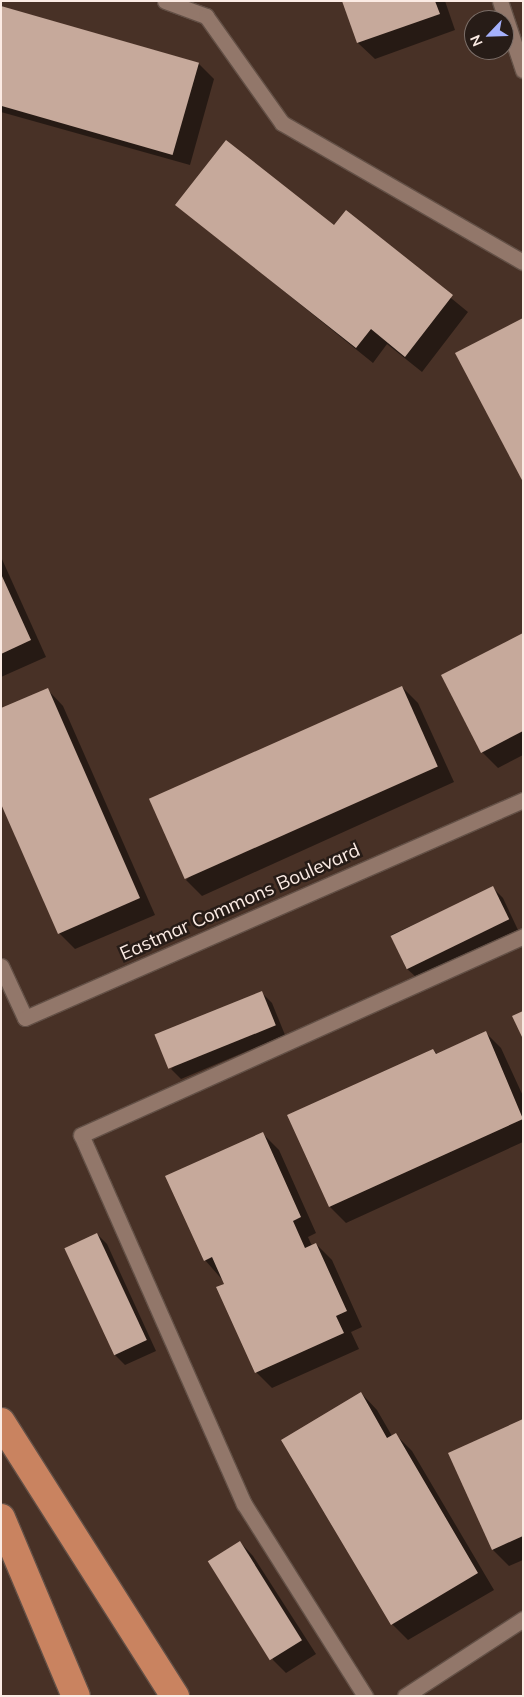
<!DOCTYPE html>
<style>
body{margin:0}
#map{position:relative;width:524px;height:1697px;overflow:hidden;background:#483126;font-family:Mulish,sans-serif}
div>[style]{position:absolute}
.shadow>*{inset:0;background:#0007}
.building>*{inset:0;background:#c6a99b;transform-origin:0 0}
.roads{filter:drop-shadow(1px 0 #635046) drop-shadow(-1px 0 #635046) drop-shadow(0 1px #635046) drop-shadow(0 -1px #635046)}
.service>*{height:15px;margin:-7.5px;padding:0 7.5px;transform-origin:7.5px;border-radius:7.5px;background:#92776a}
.motorway>*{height:28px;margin:-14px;padding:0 14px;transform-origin:14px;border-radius:14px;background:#c98360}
span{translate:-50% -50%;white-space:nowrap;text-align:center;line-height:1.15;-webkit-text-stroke:5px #271c17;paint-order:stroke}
.street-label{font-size:19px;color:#fbebe4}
.frame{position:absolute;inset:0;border:2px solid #fbebe4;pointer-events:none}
.north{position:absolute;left:464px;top:10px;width:50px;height:50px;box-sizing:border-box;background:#271c17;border:1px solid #7c6f69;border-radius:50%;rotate:246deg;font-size:14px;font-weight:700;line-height:20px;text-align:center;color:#fbebe4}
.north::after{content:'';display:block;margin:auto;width:18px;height:22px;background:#a5b1fc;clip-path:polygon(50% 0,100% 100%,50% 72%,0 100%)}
</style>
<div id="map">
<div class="shadow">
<i style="clip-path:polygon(344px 1px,445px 1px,455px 30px,375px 59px,358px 43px)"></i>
<i style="clip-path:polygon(1px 7px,198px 63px,214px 79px,190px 165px,1px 112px)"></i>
<i style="clip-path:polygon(177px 205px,335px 226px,346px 212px,468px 312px,422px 372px,387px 344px,373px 363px)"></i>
<i style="clip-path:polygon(1px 557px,46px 657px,1px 677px)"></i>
<i style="clip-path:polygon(523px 635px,523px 755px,498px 768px,482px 752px)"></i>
<i style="clip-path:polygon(402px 687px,418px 703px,454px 782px,202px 896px,186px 880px)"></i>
<i style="clip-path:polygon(47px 689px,63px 706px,155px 915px,75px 949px,59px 933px)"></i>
<i style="clip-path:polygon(493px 888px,503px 898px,518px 930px,416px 977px,406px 968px,391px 935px)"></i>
<i style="clip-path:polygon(262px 993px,272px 1003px,285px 1035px,181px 1079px,171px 1069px)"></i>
<i style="clip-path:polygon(485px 1032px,501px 1048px,523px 1096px,523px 1142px,346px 1223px,330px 1207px,433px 1050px,437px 1054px)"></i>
<i style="clip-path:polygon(263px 1134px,279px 1150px,316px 1233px,308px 1237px,312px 1246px,316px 1244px,332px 1260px,362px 1327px,351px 1332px,359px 1349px,272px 1388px,256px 1372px,226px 1284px,205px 1260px)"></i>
<i style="clip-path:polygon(97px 1234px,107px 1244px,156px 1351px,125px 1365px,115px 1355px)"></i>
<i style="clip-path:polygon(361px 1393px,377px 1410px,392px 1436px,395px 1434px,412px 1451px,494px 1590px,408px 1640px,392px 1624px)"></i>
<i style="clip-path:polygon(523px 1421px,523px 1560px,509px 1566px,493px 1550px,450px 1454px)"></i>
<i style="clip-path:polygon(240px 1542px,253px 1556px,316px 1654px,286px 1673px,273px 1660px)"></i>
</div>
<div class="building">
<i style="clip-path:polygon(342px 1px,435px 1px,440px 14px,357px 43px)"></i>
<i style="left:1px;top:6px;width:206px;height:96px;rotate:16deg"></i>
<i style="clip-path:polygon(226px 140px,334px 225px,346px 210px,453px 295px,405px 357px,371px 329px,356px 348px,175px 205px)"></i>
<i style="clip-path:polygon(523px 318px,523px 482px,455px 353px)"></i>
<i style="clip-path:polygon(1px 574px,31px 640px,1px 654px)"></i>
<i style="clip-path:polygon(523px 633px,523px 731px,481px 753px,441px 675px)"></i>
<i style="left:402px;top:686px;width:88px;height:277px;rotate:66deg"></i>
<i style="clip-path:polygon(48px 688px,140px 898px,58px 934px,1px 804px,1px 708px)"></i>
<i style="left:493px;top:886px;width:37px;height:114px;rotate:64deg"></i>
<i style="left:262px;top:991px;width:37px;height:116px;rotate:68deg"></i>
<i style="clip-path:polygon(523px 1011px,523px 1039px,512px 1016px)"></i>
<i style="clip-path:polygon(486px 1031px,523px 1119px,329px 1207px,287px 1115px,433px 1049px,436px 1054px)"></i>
<i style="clip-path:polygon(263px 1132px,301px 1217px,293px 1221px,305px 1248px,316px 1243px,347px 1311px,336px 1316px,344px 1333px,255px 1373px,216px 1287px,224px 1284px,212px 1257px,204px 1261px,165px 1176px)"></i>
<i style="left:97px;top:1233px;width:118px;height:36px;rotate:65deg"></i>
<i style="clip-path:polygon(361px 1392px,387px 1438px,396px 1433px,478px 1573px,391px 1625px,281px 1440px)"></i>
<i style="clip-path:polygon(523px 1419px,523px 1536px,492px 1550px,448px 1453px)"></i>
<i style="left:240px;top:1541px;width:117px;height:38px;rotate:58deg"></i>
</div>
<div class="roads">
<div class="service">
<i style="left:165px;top:1px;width:44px;rotate:20.1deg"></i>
<i style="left:206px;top:16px;width:131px;rotate:54.6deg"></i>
<i style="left:282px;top:123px;width:278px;rotate:30deg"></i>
<i style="left:500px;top:1px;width:73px;rotate:71.6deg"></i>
<i style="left:1px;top:966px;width:57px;rotate:65.2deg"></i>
<i style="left:25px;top:1018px;width:544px;rotate:-23.64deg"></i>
<i style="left:365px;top:1696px;width:227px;rotate:-122.2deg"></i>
<i style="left:244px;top:1504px;width:403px;rotate:-113.8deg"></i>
<i style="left:81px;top:1135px;width:485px;rotate:-24.2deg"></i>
<i style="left:405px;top:1696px;width:141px;rotate:-33.1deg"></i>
</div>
<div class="motorway">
<i style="left:1px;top:1422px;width:325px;rotate:57.6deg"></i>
<i style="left:1px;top:1518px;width:193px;rotate:67.2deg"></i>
</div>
</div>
<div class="street-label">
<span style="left:240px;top:902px;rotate:-24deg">Eastmar Commons Boulevard</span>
</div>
<div class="frame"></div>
<div class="north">N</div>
</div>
